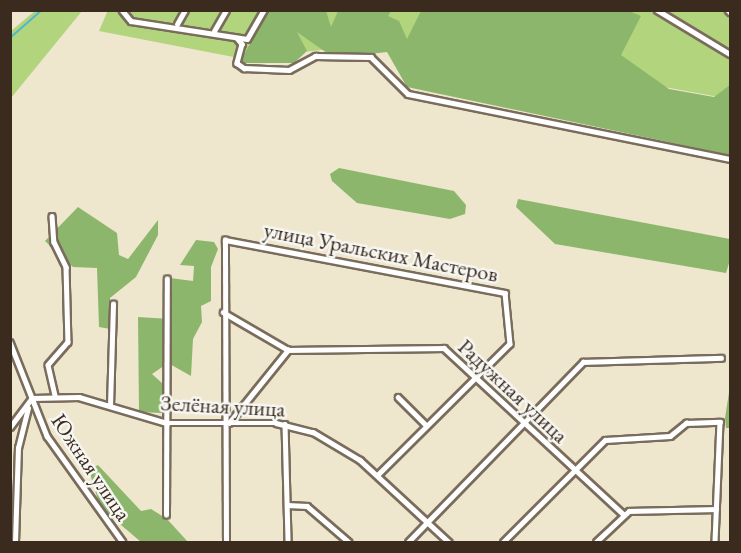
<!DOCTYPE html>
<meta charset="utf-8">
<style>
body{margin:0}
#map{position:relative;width:741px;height:553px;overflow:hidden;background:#efe6ce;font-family:"EB Garamond",serif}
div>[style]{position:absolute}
.green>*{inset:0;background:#b1d47d}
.forest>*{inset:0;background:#8cb66c}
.stream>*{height:1.5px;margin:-0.75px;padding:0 0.75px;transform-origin:0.75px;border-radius:0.75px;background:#50b7cf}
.roads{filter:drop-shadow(2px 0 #7a6c5c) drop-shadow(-2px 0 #7a6c5c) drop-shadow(0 2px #7a6c5c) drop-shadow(0 -2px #7a6c5c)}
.minor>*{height:4.5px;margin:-2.25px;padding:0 2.25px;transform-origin:2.25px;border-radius:2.25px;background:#fff}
span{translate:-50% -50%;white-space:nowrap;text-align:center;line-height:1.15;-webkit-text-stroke:5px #f6f6f2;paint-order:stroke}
.street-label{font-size:22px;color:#3b2a1e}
.frame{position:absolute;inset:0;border:12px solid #3b2a1e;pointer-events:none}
</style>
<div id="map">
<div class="green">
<i style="clip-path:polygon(36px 10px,82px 11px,11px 98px,11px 31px)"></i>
<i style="clip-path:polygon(108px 10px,730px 11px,730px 99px,407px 40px,244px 59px,99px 31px)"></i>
</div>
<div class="forest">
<i style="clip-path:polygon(269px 11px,326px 11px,331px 27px,338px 11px,391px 11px,388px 16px,399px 21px,407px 39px,421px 11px,629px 11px,641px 16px,621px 55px,669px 89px,714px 97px,730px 85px,730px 155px,407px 87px,387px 52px,334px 58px,297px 32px,307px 51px,294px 63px,239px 63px)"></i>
<i style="clip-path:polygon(339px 168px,454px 191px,466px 205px,465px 214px,450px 219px,357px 203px,332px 181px,330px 174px)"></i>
<i style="clip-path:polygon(518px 199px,730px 239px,730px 260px,726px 273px,555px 244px,516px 207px)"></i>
<i style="clip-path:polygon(78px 207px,117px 233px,119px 255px,128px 259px,158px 220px,158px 235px,136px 277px,110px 298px,110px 329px,99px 327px,97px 268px,73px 267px,45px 241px)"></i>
<i style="clip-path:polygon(196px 240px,214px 242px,218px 249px,211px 267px,211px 301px,201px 306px,202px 322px,193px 339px,191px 376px,168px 363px,152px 374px,163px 384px,162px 413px,139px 412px,138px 317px,170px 319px,170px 278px,193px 281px,194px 266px,180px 265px)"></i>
<i style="clip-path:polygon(730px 386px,730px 428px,726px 428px,725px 418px)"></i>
<i style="clip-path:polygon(98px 465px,141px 511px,151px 509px,167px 519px,188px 542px,141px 542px,100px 507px,89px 470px)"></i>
</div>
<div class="stream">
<i style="left:10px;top:38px;width:43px;rotate:-41.2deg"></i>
</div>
<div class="roads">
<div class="minor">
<i style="left:122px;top:10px;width:14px;rotate:51deg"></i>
<i style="left:131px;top:21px;width:117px;rotate:8.8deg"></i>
<i style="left:247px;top:39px;width:34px;rotate:-60deg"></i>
<i style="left:657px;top:10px;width:85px;rotate:31.1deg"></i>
<i style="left:728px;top:10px;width:3px;rotate:45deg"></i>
<i style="left:177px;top:24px;width:16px;rotate:-60deg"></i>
<i style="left:214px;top:31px;width:24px;rotate:-60deg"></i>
<i style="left:237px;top:38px;width:8px;rotate:50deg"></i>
<i style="left:242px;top:44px;width:20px;rotate:105deg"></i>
<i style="left:237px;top:63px;width:9px;rotate:36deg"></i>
<i style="left:244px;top:68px;width:45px;rotate:2.5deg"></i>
<i style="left:289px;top:70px;width:30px;rotate:-28deg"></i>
<i style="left:315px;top:56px;width:56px;rotate:1deg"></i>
<i style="left:371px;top:57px;width:52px;rotate:45deg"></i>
<i style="left:408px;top:94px;width:328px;rotate:11.4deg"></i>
<i style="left:52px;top:216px;width:26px;rotate:86deg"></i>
<i style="left:54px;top:242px;width:28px;rotate:64deg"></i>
<i style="left:66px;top:267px;width:75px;rotate:88.5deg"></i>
<i style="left:68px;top:342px;width:30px;rotate:131deg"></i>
<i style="left:48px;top:365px;width:31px;rotate:77deg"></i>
<i style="left:223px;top:312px;width:75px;rotate:30.3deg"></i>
<i style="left:10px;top:342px;width:101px;rotate:68.5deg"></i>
<i style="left:47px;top:436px;width:130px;rotate:54.4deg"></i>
<i style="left:398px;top:397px;width:40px;rotate:45deg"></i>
<i style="left:32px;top:398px;width:47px;rotate:-1.2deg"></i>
<i style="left:79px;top:397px;width:92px;rotate:16.5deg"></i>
<i style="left:167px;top:423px;width:109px"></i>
<i style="left:276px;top:423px;width:38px;rotate:14deg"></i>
<i style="left:313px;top:432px;width:55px;rotate:30.8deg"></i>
<i style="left:360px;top:460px;width:121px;rotate:42.7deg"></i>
<i style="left:110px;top:406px;width:102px;rotate:-88.3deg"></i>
<i style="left:229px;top:423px;width:94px;rotate:-51.1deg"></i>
<i style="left:288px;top:350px;width:156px;rotate:-0.7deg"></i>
<i style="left:444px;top:348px;width:244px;rotate:42.8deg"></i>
<i style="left:285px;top:424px;width:118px;rotate:88.5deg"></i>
<i style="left:10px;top:427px;width:36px;rotate:-53deg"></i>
<i style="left:287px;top:505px;width:20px;rotate:3deg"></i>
<i style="left:307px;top:506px;width:55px;rotate:40.6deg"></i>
<i style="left:166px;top:515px;width:236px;rotate:-89.8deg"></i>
<i style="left:15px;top:542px;width:94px;rotate:-88.2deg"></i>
<i style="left:18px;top:448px;width:41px;rotate:-76deg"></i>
<i style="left:226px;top:542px;width:302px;rotate:-90.2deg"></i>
<i style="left:225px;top:240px;width:285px;rotate:10.7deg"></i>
<i style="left:505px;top:293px;width:51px;rotate:84.4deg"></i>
<i style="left:510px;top:344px;width:186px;rotate:135.2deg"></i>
<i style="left:408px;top:542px;width:251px;rotate:-45.8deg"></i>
<i style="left:583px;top:362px;width:138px;rotate:-1.7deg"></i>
<i style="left:503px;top:542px;width:144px;rotate:-45deg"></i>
<i style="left:605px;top:440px;width:65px;rotate:-3.5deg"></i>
<i style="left:670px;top:436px;width:21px;rotate:-39deg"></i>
<i style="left:686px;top:423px;width:34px;rotate:-2deg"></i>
<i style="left:720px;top:422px;width:120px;rotate:92.4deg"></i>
<i style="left:596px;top:542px;width:45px;rotate:-43.2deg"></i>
<i style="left:629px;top:511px;width:87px;rotate:-1.3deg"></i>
</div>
</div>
<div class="street-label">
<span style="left:381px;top:252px;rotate:11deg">улица Уральских Мастеров</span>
<span style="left:513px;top:391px;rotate:43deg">Радужная улица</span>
<span style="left:223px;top:406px;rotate:3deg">Зелёная улица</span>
<span style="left:91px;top:467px;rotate:56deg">Южная улица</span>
</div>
<div class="frame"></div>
</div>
